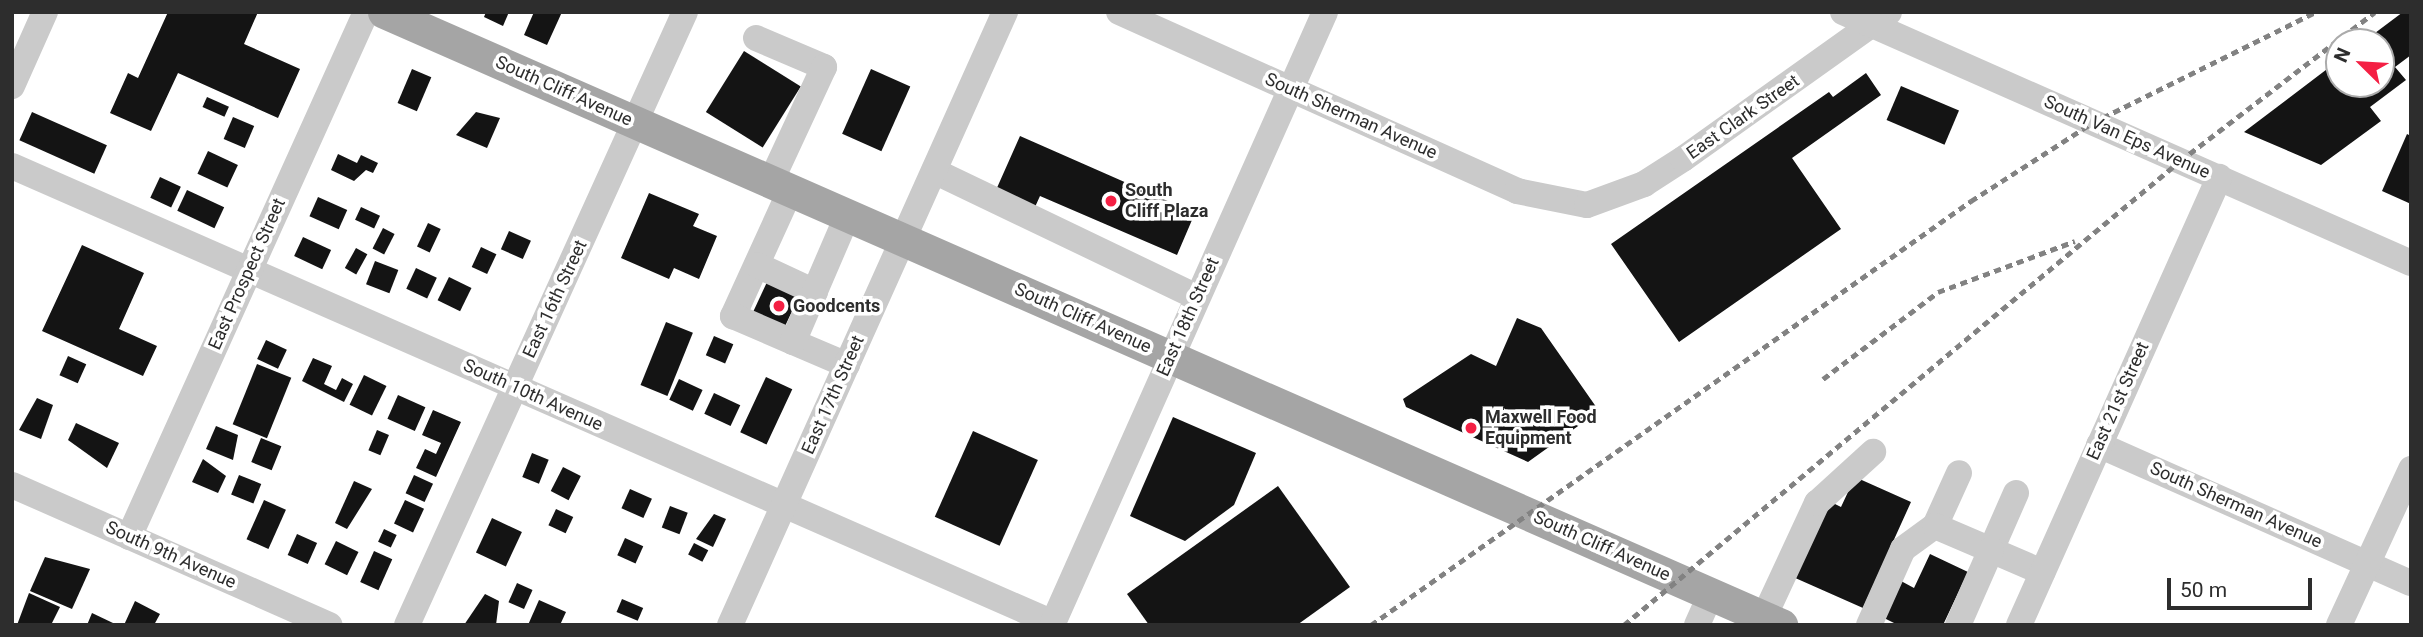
<!DOCTYPE html>
<style>
body{margin:0}
#map{position:relative;width:2423px;height:637px;overflow:hidden;background:#fff;font-family:Roboto,sans-serif}
div>[style]{position:absolute}
.building>*{inset:0;background:#141414;transform-origin:0 0}
.minor>*{height:26px;margin:-13px;padding:0 13px;transform-origin:13px;border-radius:13px;background:#cacaca}
.major>*{height:33px;margin:-16.5px;padding:0 16.5px;transform-origin:16.5px;border-radius:16.5px;background:#a5a5a5}
.rail>*{height:5px;margin-top:-2.5px;transform-origin:0;background:repeating-linear-gradient(90deg,#828282 0 7px,transparent 0 12px)}
.dots>*{width:19px;height:19px;translate:-50% -50%;box-sizing:border-box;border:4px solid #fff;border-radius:50%}
span{translate:-50% -50%;white-space:nowrap;text-align:center;line-height:1.15;-webkit-text-stroke:7px #fff;paint-order:stroke}
.street-label{font-size:18px;color:#2d2d2d}
.poi-label{font-size:18px;color:#2d2d2d;font-weight:700}
.left{translate:0 -50%;text-align:left}
.frame{position:absolute;inset:0;border:14px solid #2d2d2d;pointer-events:none}
.north{position:absolute;left:2325px;top:28px;width:70px;height:70px;box-sizing:border-box;background:#fff;border:2px solid #ababab;border-radius:50%;rotate:294deg;font-size:19px;font-weight:700;line-height:28px;text-align:center;color:#2d2d2d}
.north::after{content:'';display:block;margin:auto;width:24px;height:32px;background:#f42044;clip-path:polygon(50% 0,100% 100%,50% 72%,0 100%)}
.scale{position:absolute;left:2167px;top:578px;width:145px;height:32px;box-sizing:border-box;border:4px solid #2d2d2d;border-top:0;padding-left:9px;font-size:21px;line-height:24px;white-space:nowrap;color:#2d2d2d;-webkit-text-stroke:5px #fff;paint-order:stroke}
</style>
<div id="map">
<div class="building">
<i style="clip-path:polygon(168px 12px,258px 12px,244px 44px,300px 69px,278px 118px,178px 73px,151px 131px,110px 113px,128px 73px,138px 78px)"></i>
<i style="clip-path:polygon(486px 12px,509px 12px,503px 26px,484px 17px)"></i>
<i style="clip-path:polygon(534px 12px,562px 12px,547px 45px,524px 35px)"></i>
<i style="clip-path:polygon(2403px 12px,2411px 12px,2411px 55px,2395px 67px,2406px 80px,2370px 107px,2381px 121px,2321px 165px,2244px 132px,2339px 60px,2339px 84px,2381px 84px,2381px 42px,2363px 42px)"></i>
<i style="left:744px;top:51px;width:67px;height:72px;rotate:32deg"></i>
<i style="left:412px;top:69px;width:21px;height:37px;rotate:23deg"></i>
<i style="left:871px;top:69px;width:43px;height:71px;rotate:24deg"></i>
<i style="clip-path:polygon(1866px 73px,1881px 95px,1792px 158px,1841px 229px,1679px 342px,1611px 244px,1829px 92px,1833px 97px)"></i>
<i style="left:1901px;top:86px;width:63px;height:37px;rotate:23deg"></i>
<i style="left:207px;top:97px;width:24px;height:11px;rotate:24deg"></i>
<i style="left:32px;top:112px;width:82px;height:31px;rotate:24deg"></i>
<i style="clip-path:polygon(476px 112px,500px 118px,487px 148px,456px 135px)"></i>
<i style="left:233px;top:117px;width:23px;height:24px;rotate:23deg"></i>
<i style="clip-path:polygon(2407px 134px,2411px 136px,2411px 204px,2382px 191px)"></i>
<i style="clip-path:polygon(1020px 136px,1195px 213px,1177px 255px,1040px 196px,1035px 207px,996px 190px)"></i>
<i style="left:208px;top:151px;width:33px;height:25px;rotate:25deg"></i>
<i style="clip-path:polygon(338px 154px,357px 163px,361px 155px,378px 163px,373px 173px,366px 170px,354px 181px,331px 170px)"></i>
<i style="left:160px;top:177px;width:23px;height:23px;rotate:25deg"></i>
<i style="left:187px;top:190px;width:41px;height:23px;rotate:25deg"></i>
<i style="clip-path:polygon(649px 193px,699px 214px,693px 226px,717px 236px,699px 279px,674px 268px,669px 279px,621px 258px)"></i>
<i style="left:318px;top:197px;width:32px;height:21px;rotate:24deg"></i>
<i style="left:361px;top:207px;width:21px;height:14px;rotate:25deg"></i>
<i style="left:428px;top:223px;width:14px;height:26px;rotate:25deg"></i>
<i style="left:383px;top:228px;width:13px;height:23px;rotate:27deg"></i>
<i style="left:509px;top:231px;width:24px;height:20px;rotate:24deg"></i>
<i style="left:303px;top:237px;width:31px;height:21px;rotate:25deg"></i>
<i style="clip-path:polygon(82px 245px,144px 273px,119px 329px,157px 346px,143px 376px,42px 331px)"></i>
<i style="left:481px;top:247px;width:17px;height:22px;rotate:25deg"></i>
<i style="left:356px;top:248px;width:13px;height:23px;rotate:29deg"></i>
<i style="left:375px;top:261px;width:25px;height:25px;rotate:21deg"></i>
<i style="left:416px;top:268px;width:23px;height:23px;rotate:25deg"></i>
<i style="left:449px;top:277px;width:25px;height:26px;rotate:26deg"></i>
<i style="left:768px;top:280px;width:35px;height:37px;rotate:25deg"></i>
<i style="clip-path:polygon(1517px 318px,1541px 328px,1599px 411px,1528px 462px,1406px 407px,1403px 399px,1471px 354px,1496px 366px)"></i>
<i style="left:666px;top:322px;width:29px;height:68px;rotate:22deg"></i>
<i style="left:714px;top:336px;width:21px;height:21px;rotate:23deg"></i>
<i style="left:266px;top:340px;width:23px;height:21px;rotate:25deg"></i>
<i style="left:68px;top:356px;width:20px;height:21px;rotate:24deg"></i>
<i style="clip-path:polygon(313px 358px,332px 366px,324px 384px,336px 390px,342px 378px,353px 384px,344px 402px,302px 381px)"></i>
<i style="left:257px;top:364px;width:37px;height:65px;rotate:22deg"></i>
<i style="left:364px;top:375px;width:25px;height:33px;rotate:26deg"></i>
<i style="left:766px;top:377px;width:29px;height:61px;rotate:25deg"></i>
<i style="left:679px;top:379px;width:26px;height:23px;rotate:25deg"></i>
<i style="left:714px;top:393px;width:29px;height:23px;rotate:25deg"></i>
<i style="left:398px;top:395px;width:30px;height:26px;rotate:24deg"></i>
<i style="clip-path:polygon(37px 398px,53px 405px,41px 439px,19px 430px)"></i>
<i style="clip-path:polygon(433px 410px,461px 422px,436px 477px,416px 468px,425px 449px,436px 454px,441px 443px,422px 435px)"></i>
<i style="clip-path:polygon(1173px 417px,1256px 453px,1234px 505px,1185px 541px,1130px 516px)"></i>
<i style="clip-path:polygon(76px 423px,119px 443px,107px 468px,68px 440px)"></i>
<i style="clip-path:polygon(216px 426px,238px 435px,233px 460px,206px 449px)"></i>
<i style="left:377px;top:430px;width:13px;height:22px;rotate:23deg"></i>
<i style="left:973px;top:431px;width:71px;height:94px;rotate:24deg"></i>
<i style="left:261px;top:438px;width:22px;height:26px;rotate:22deg"></i>
<i style="left:532px;top:453px;width:18px;height:26px;rotate:22deg"></i>
<i style="clip-path:polygon(203px 459px,226px 476px,218px 493px,192px 482px)"></i>
<i style="left:563px;top:467px;width:20px;height:27px;rotate:27deg"></i>
<i style="left:239px;top:475px;width:24px;height:21px;rotate:22deg"></i>
<i style="left:414px;top:475px;width:21px;height:20px;rotate:25deg"></i>
<i style="clip-path:polygon(1855px 477px,1911px 502px,1863px 608px,1793px 577px,1827px 500px,1841px 507px)"></i>
<i style="clip-path:polygon(354px 481px,372px 489px,347px 529px,335px 523px)"></i>
<i style="clip-path:polygon(1278px 486px,1350px 587px,1297px 625px,1149px 625px,1127px 594px)"></i>
<i style="left:630px;top:489px;width:24px;height:21px;rotate:24deg"></i>
<i style="left:264px;top:500px;width:24px;height:43px;rotate:24deg"></i>
<i style="left:405px;top:500px;width:21px;height:26px;rotate:25deg"></i>
<i style="left:670px;top:506px;width:19px;height:23px;rotate:21deg"></i>
<i style="left:556px;top:509px;width:19px;height:18px;rotate:25deg"></i>
<i style="clip-path:polygon(714px 514px,726px 519px,713px 547px,696px 539px)"></i>
<i style="left:492px;top:518px;width:33px;height:38px;rotate:25deg"></i>
<i style="left:384px;top:529px;width:14px;height:14px;rotate:25deg"></i>
<i style="left:297px;top:534px;width:22px;height:23px;rotate:24deg"></i>
<i style="left:625px;top:538px;width:20px;height:19px;rotate:24deg"></i>
<i style="left:336px;top:541px;width:25px;height:26px;rotate:26deg"></i>
<i style="left:694px;top:543px;width:16px;height:13px;rotate:27deg"></i>
<i style="left:374px;top:551px;width:20px;height:34px;rotate:24deg"></i>
<i style="clip-path:polygon(1930px 554px,1968px 572px,1943px 625px,1898px 625px,1884px 618px,1901px 581px,1914px 588px)"></i>
<i style="clip-path:polygon(45px 557px,90px 569px,72px 609px,30px 591px)"></i>
<i style="left:517px;top:583px;width:17px;height:21px;rotate:24deg"></i>
<i style="clip-path:polygon(29px 593px,60px 607px,51px 625px,17px 625px)"></i>
<i style="clip-path:polygon(485px 594px,499px 601px,496px 625px,464px 625px)"></i>
<i style="left:622px;top:599px;width:23px;height:14px;rotate:23deg"></i>
<i style="clip-path:polygon(539px 600px,566px 612px,560px 625px,528px 625px)"></i>
<i style="clip-path:polygon(135px 601px,160px 614px,154px 625px,124px 625px)"></i>
<i style="clip-path:polygon(92px 613px,113px 623px,112px 625px,87px 625px)"></i>
</div>
<div class="minor">
<i style="left:1119px;top:12px;width:436px;rotate:24.2deg"></i>
<i style="left:1517px;top:191px;width:71px;rotate:11.3deg"></i>
<i style="left:1587px;top:205px;width:61px;rotate:-20.2deg"></i>
<i style="left:1644px;top:184px;width:46px;rotate:-32.7deg"></i>
<i style="left:1683px;top:159px;width:253px;rotate:-35.5deg"></i>
<i style="left:1843px;top:12px;width:621px;rotate:23.84deg"></i>
<i style="left:756px;top:38px;width:74px;rotate:23.1deg"></i>
<i style="left:824px;top:67px;width:126px;rotate:114.9deg"></i>
<i style="left:12px;top:86px;width:81px;rotate:-66deg"></i>
<i style="left:12px;top:166px;width:1137px;rotate:23.7deg"></i>
<i style="left:1053px;top:623px;width:669px;rotate:-66deg"></i>
<i style="left:934px;top:171px;width:292px;rotate:25.6deg"></i>
<i style="left:791px;top:189px;width:140px;rotate:114.5deg"></i>
<i style="left:733px;top:316px;width:65px;rotate:23.4deg"></i>
<i style="left:757px;top:265px;width:64px;rotate:25deg"></i>
<i style="left:847px;top:365px;width:59px;rotate:-156.9deg"></i>
<i style="left:793px;top:342px;width:139px;rotate:-66.7deg"></i>
<i style="left:2099px;top:445px;width:341px;rotate:23.9deg"></i>
<i style="left:12px;top:485px;width:347px;rotate:23.8deg"></i>
<i style="left:2016px;top:493px;width:62px;rotate:113.7deg"></i>
<i style="left:1991px;top:550px;width:56px;rotate:23.3deg"></i>
<i style="left:1935px;top:526px;width:58px;rotate:-65.6deg"></i>
<i style="left:129px;top:537px;width:576px;rotate:-65.7deg"></i>
<i style="left:1764px;top:617px;width:126px;rotate:-65.1deg"></i>
<i style="left:1817px;top:503px;width:76px;rotate:-42.3deg"></i>
<i style="left:407px;top:625px;width:673px;rotate:-65.61deg"></i>
<i style="left:730px;top:625px;width:672px;rotate:-65.84deg"></i>
<i style="left:1697px;top:625px;width:34px;rotate:-66deg"></i>
<i style="left:1869px;top:625px;width:83px;rotate:-65.9deg"></i>
<i style="left:1903px;top:549px;width:39px;rotate:-36deg"></i>
<i style="left:1935px;top:526px;width:61px;rotate:23.2deg"></i>
<i style="left:1991px;top:550px;width:82px;rotate:113.7deg"></i>
<i style="left:2019px;top:625px;width:491px;rotate:-65.9deg"></i>
<i style="left:2339px;top:625px;width:172px;rotate:-65.2deg"></i>
</div>
<div class="major">
<i style="left:384px;top:12px;width:1526px;rotate:23.69deg"></i>
</div>
<div class="rail">
<i style="left:1823px;top:379px;width:144px;rotate:-37.1deg"></i>
<i style="left:1938px;top:292px;width:146px;rotate:-20.4deg"></i>
<i style="left:1371px;top:625px;width:735px;rotate:-35.25deg"></i>
<i style="left:1971px;top:201px;width:144px;rotate:-32.8deg"></i>
<i style="left:2092px;top:123px;width:250px;rotate:-26.4deg"></i>
<i style="left:1624px;top:625px;width:724px;rotate:-39.85deg"></i>
<i style="left:2180px;top:161px;width:245px;rotate:-37.4deg"></i>
</div>
<div class="dots">
<i style="left:1111px;top:201px;background:#f42044"></i>
<i style="left:779px;top:306px;background:#f42044"></i>
<i style="left:1471px;top:428px;background:#f42044"></i>
</div>
<div class="street-label">
<span style="left:564px;top:91px;rotate:24deg">South Cliff Avenue</span>
<span style="left:1351px;top:116px;rotate:24deg">South Sherman Avenue</span>
<span style="left:1743px;top:117px;rotate:-35deg">East Clark Street</span>
<span style="left:2127px;top:137px;rotate:24deg">South Van Eps Avenue</span>
<span style="left:247px;top:274px;rotate:-66deg">East Prospect Street</span>
<span style="left:555px;top:299px;rotate:-65deg">East 16th Street</span>
<span style="left:1188px;top:317px;rotate:-66deg">East 18th Street</span>
<span style="left:1083px;top:318px;rotate:24deg">South Cliff Avenue</span>
<span style="left:533px;top:395px;rotate:24deg">South 10th Avenue</span>
<span style="left:833px;top:395px;rotate:-66deg">East 17th Street</span>
<span style="left:2118px;top:401px;rotate:-66deg">East 21st Street</span>
<span style="left:2236px;top:505px;rotate:24deg">South Sherman Avenue</span>
<span style="left:1602px;top:546px;rotate:24deg">South Cliff Avenue</span>
<span style="left:171px;top:555px;rotate:24deg">South 9th Avenue</span>
</div>
<div class="poi-label">
<span class="left" style="left:1125px;top:201px">South<br>Cliff Plaza</span>
<span class="left" style="left:793px;top:306px">Goodcents</span>
<span class="left" style="left:1485px;top:428px">Maxwell Food<br>Equipment</span>
</div>
<div class="frame"></div>
<div class="north">N</div>
<div class="scale">50 m</div>
</div>
